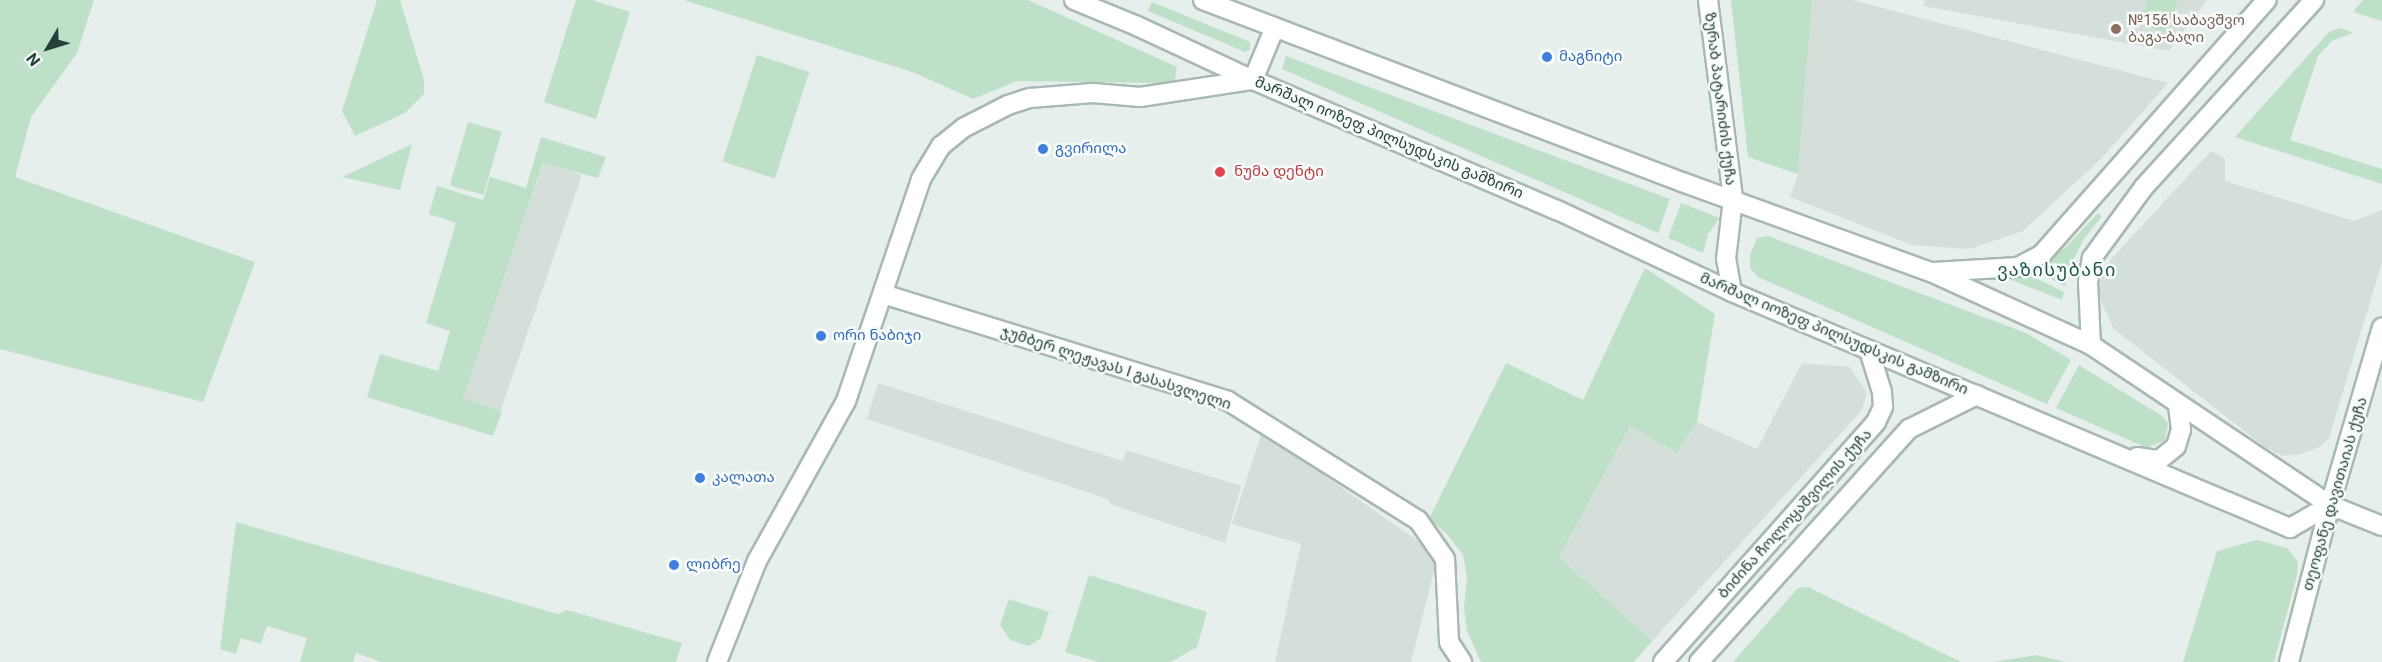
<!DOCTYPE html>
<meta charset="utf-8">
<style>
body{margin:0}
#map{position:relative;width:2382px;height:662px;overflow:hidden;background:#e6efeb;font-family:Roboto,"Noto Sans Georgian",sans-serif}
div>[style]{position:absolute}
.built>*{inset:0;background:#d4dfda;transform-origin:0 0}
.green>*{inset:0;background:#bfe0c8;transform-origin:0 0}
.roads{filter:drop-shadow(2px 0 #a8b8b2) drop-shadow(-2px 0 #a8b8b2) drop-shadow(0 2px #a8b8b2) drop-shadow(0 -2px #a8b8b2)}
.minor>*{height:18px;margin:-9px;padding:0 9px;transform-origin:9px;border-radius:9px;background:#fff}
.tertiary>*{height:18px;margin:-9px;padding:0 9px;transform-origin:9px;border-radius:9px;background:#fff}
.secondary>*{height:18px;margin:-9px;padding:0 9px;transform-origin:9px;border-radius:9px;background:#fff}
.dots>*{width:16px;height:16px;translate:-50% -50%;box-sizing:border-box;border:3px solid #f7fbf9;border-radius:50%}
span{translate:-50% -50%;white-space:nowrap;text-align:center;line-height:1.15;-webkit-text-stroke:5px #f7fbf9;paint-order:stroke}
.education-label{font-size:15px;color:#785e54}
.left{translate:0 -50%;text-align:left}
.shop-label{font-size:15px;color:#366cbe}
.street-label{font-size:15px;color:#24423a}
.health-label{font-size:15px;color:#be3a42}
.quarter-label{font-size:18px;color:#1f5548;letter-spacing:1.5px}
.north{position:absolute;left:18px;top:18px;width:60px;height:60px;-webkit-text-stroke:4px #f7fbf9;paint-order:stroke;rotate:232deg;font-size:16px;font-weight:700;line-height:24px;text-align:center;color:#24423a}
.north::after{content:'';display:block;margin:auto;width:21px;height:27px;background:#24423a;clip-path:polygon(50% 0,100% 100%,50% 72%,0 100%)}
</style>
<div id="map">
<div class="built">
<i style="clip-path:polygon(1812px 0,1852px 0,2168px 83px,2101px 159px,2023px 231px,1969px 249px,1912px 245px,1790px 197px,1798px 174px)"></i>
<i style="clip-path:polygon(1925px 0,2207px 0,2169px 51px,1923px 6px)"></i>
<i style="clip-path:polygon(2211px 151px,2225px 158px,2225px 181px,2354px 221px,2382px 210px,2382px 262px,2329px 438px,2319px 447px,2301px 454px,2284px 456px,2266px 448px,2114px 329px,2101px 302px,2099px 287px,2103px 270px,2114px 256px)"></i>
<i style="left:544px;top:162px;width:40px;height:250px;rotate:19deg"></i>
<i style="clip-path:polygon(1802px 363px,1850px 367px,1867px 393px,1862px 410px,1652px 641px,1559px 557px,1630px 426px,1675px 453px,1697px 422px,1757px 449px)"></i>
<i style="clip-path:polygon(878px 383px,1123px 461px,1126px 450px,1241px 486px,1225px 543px,1110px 504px,1108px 499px,867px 419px)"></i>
<i style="clip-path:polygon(1262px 432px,1438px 555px,1411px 662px,1275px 662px,1301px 544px,1232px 524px)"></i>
</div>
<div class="green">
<i style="clip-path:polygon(0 0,94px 0,77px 53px,31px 117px,15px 177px,255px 262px,203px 402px,0 349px)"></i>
<i style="clip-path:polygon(377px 0,400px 0,424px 80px,424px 94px,405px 113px,355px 136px,342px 111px)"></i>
<i style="clip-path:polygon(576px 0,592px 0,630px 12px,596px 119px,544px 102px)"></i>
<i style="clip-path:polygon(684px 0,1028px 0,1177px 67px,1175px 80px,1163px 83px,1017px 81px,973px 99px,915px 73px)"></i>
<i style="clip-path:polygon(1731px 0,1812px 0,1798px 174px,1748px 157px)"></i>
<i style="clip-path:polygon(2148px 0,2178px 0,2166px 33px,2140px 24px)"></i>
<i style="clip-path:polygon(2363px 0,2382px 0,2382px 21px,2353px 12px)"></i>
<i style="clip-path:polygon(1152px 2px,1250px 42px,1250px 50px,1245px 52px,1148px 11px)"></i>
<i style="clip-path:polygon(2341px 28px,2353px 33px,2332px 41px,2318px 56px,2290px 140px,2382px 169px,2382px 184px,2235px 137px,2329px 32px)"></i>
<i style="left:757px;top:55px;width:55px;height:112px;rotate:18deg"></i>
<i style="clip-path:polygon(1286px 56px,1670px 199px,1658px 233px,1282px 69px)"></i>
<i style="left:468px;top:122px;width:35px;height:66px;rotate:16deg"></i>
<i style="clip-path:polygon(541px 137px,606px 157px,598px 178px,543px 163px,463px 398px,502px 412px,493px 436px,367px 397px,380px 354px,438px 371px,450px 331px,426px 323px,456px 223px,429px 214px,437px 186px,483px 200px,490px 177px,526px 188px)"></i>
<i style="clip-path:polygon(412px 144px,400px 190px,342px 177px)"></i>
<i style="clip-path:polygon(1681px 203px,1720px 218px,1708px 234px,1703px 253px,1668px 238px)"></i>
<i style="clip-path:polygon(2098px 213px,2102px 216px,2084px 239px,2069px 268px,2065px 286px,2032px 270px,2065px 248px)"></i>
<i style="clip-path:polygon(1768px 236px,2026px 333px,2071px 360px,2047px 404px,1758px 277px,1750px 268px,1750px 255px,1757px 238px)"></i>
<i style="clip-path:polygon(1645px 268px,1715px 314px,1697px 422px,1676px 453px,1630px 426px,1559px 557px,1652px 641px,1634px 662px,1481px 662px,1467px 631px,1464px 608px,1467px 577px,1463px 555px,1447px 534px,1429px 519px,1506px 363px,1583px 400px)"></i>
<i style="clip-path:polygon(2026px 273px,2064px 292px,2062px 300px,2009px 279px)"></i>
<i style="clip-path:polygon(2079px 365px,2162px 416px,2168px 423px,2165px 440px,2147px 448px,2056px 408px)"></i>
<i style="clip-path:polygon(236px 522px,558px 614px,567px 610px,682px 643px,676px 662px,381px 662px,356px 653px,353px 662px,300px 662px,307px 638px,267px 626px,261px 644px,241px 638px,236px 654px,220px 649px)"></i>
<i style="clip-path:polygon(2257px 540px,2287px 548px,2298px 562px,2297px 575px,2274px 662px,2183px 662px,2217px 551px)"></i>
<i style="clip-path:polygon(1089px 575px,1207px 612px,1197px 647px,1171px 662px,1098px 662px,1065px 652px)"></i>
<i style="clip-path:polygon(1807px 587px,1808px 587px,1961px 662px,1733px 662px,1798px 588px)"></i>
<i style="clip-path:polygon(1009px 599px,1049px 612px,1041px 638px,1029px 646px,1010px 640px,1000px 625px)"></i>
<i style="clip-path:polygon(2036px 655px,2066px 662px,1994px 662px)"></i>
</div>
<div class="roads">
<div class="minor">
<i style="left:1708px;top:0;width:201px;rotate:82.8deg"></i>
<i style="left:883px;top:294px;width:361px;rotate:17.2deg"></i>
<i style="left:1228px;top:401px;width:224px;rotate:32.1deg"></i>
<i style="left:1418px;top:520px;width:47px;rotate:55.3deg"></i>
<i style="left:1445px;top:559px;width:83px;rotate:87.2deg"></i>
<i style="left:1449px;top:642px;width:24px;rotate:57deg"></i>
<i style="left:2330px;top:505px;width:56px;rotate:22deg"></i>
<i style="left:717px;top:662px;width:109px;rotate:-68.4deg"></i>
<i style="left:757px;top:561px;width:183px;rotate:-60.9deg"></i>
<i style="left:846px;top:401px;width:234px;rotate:-71.3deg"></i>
<i style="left:921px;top:179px;width:39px;rotate:-59deg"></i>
<i style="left:941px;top:146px;width:28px;rotate:-39deg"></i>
<i style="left:963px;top:128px;width:51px;rotate:-27.1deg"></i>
<i style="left:1008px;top:105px;width:23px;rotate:-18deg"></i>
<i style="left:1030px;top:98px;width:63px;rotate:-4.5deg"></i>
<i style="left:1093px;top:93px;width:47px;rotate:4.9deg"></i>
<i style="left:1140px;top:97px;width:114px;rotate:-8.6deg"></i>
</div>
<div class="tertiary">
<i style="left:1663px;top:662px;width:321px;rotate:-48.4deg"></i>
<i style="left:1876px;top:422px;width:17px;rotate:-65deg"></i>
<i style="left:1883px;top:407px;width:15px;rotate:-94deg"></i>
<i style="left:1882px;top:392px;width:44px;rotate:-107.2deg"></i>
<i style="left:1699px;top:662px;width:314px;rotate:-48deg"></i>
<i style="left:1909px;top:429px;width:76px;rotate:-26.6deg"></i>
</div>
<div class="secondary">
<i style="left:1074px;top:0;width:68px;rotate:22.4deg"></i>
<i style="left:1137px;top:26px;width:128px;rotate:25deg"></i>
<i style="left:1253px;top:80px;width:331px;rotate:23.2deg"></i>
<i style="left:1557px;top:210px;width:193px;rotate:25.1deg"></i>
<i style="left:1732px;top:292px;width:606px;rotate:22.93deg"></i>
<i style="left:2290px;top:528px;width:46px;rotate:-29.9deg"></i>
<i style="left:1203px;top:0;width:512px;rotate:20.8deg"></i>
<i style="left:1682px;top:182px;width:265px;rotate:19.9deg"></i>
<i style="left:1931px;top:272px;width:176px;rotate:24.5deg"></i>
<i style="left:2091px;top:345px;width:288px;rotate:33.8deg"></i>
<i style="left:1253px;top:80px;width:57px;rotate:-67.5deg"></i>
<i style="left:1933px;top:272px;width:85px;rotate:-3.4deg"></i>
<i style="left:2018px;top:267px;width:27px;rotate:-28deg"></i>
<i style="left:2042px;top:254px;width:339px;rotate:-48.5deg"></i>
<i style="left:1732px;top:292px;width:34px;rotate:-100deg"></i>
<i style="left:1726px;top:259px;width:60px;rotate:-83.3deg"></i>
<i style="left:2091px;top:345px;width:63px;rotate:-92.7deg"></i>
<i style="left:2088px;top:282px;width:24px;rotate:-81deg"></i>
<i style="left:2092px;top:258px;width:88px;rotate:-53.8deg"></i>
<i style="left:2144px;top:187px;width:253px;rotate:-47.7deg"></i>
<i style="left:2137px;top:457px;width:22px;rotate:8deg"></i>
<i style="left:2159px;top:460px;width:22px;rotate:-39deg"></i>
<i style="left:2176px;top:446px;width:17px;rotate:-73deg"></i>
<i style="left:2181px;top:430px;width:24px;rotate:-97deg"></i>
<i style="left:2289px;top:662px;width:162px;rotate:-75.4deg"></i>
<i style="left:2330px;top:505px;width:185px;rotate:-73.7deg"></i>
</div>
</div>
<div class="dots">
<i style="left:2116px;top:29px;background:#8d6e63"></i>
<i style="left:1547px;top:57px;background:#3f7fe0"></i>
<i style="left:1043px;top:149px;background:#3f7fe0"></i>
<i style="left:1220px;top:172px;background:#e0444e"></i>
<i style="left:821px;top:336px;background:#3f7fe0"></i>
<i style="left:700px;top:478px;background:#3f7fe0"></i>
<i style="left:674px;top:565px;background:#3f7fe0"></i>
</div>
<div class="education-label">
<span class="left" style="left:2128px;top:29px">№156 საბავშვო<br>ბაგა-ბაღი</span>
</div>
<div class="shop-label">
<span class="left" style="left:1559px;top:57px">მაგნიტი</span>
<span class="left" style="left:1055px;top:149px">გვირილა</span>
<span class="left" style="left:833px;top:336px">ორი ნაბიჯი</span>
<span class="left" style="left:712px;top:478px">კალათა</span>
<span class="left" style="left:686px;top:565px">ლიბრე</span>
</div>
<div class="street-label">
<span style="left:1720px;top:99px;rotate:83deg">ზურაბ პატარიძის ქუჩა</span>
<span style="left:1389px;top:138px;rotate:23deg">მარშალ იოზეფ პილსუდსკის გამზირი</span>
<span style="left:1834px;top:334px;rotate:23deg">მარშალ იოზეფ პილსუდსკის გამზირი</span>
<span style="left:1116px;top:368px;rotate:18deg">ჯუმბერ ლეჟავას I გასასვლელი</span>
<span style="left:2335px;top:494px;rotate:-74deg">თეოფანე დავითაიას ქუჩა</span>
<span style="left:1795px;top:514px;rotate:-48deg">ბიძინა ჩოლოყაშვილის ქუჩა</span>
</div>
<div class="health-label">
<span class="left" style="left:1234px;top:172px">ნუმა დენტი</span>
</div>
<div class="quarter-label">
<span style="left:2057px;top:270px">ვაზისუბანი</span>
</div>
<div class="north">N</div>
</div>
